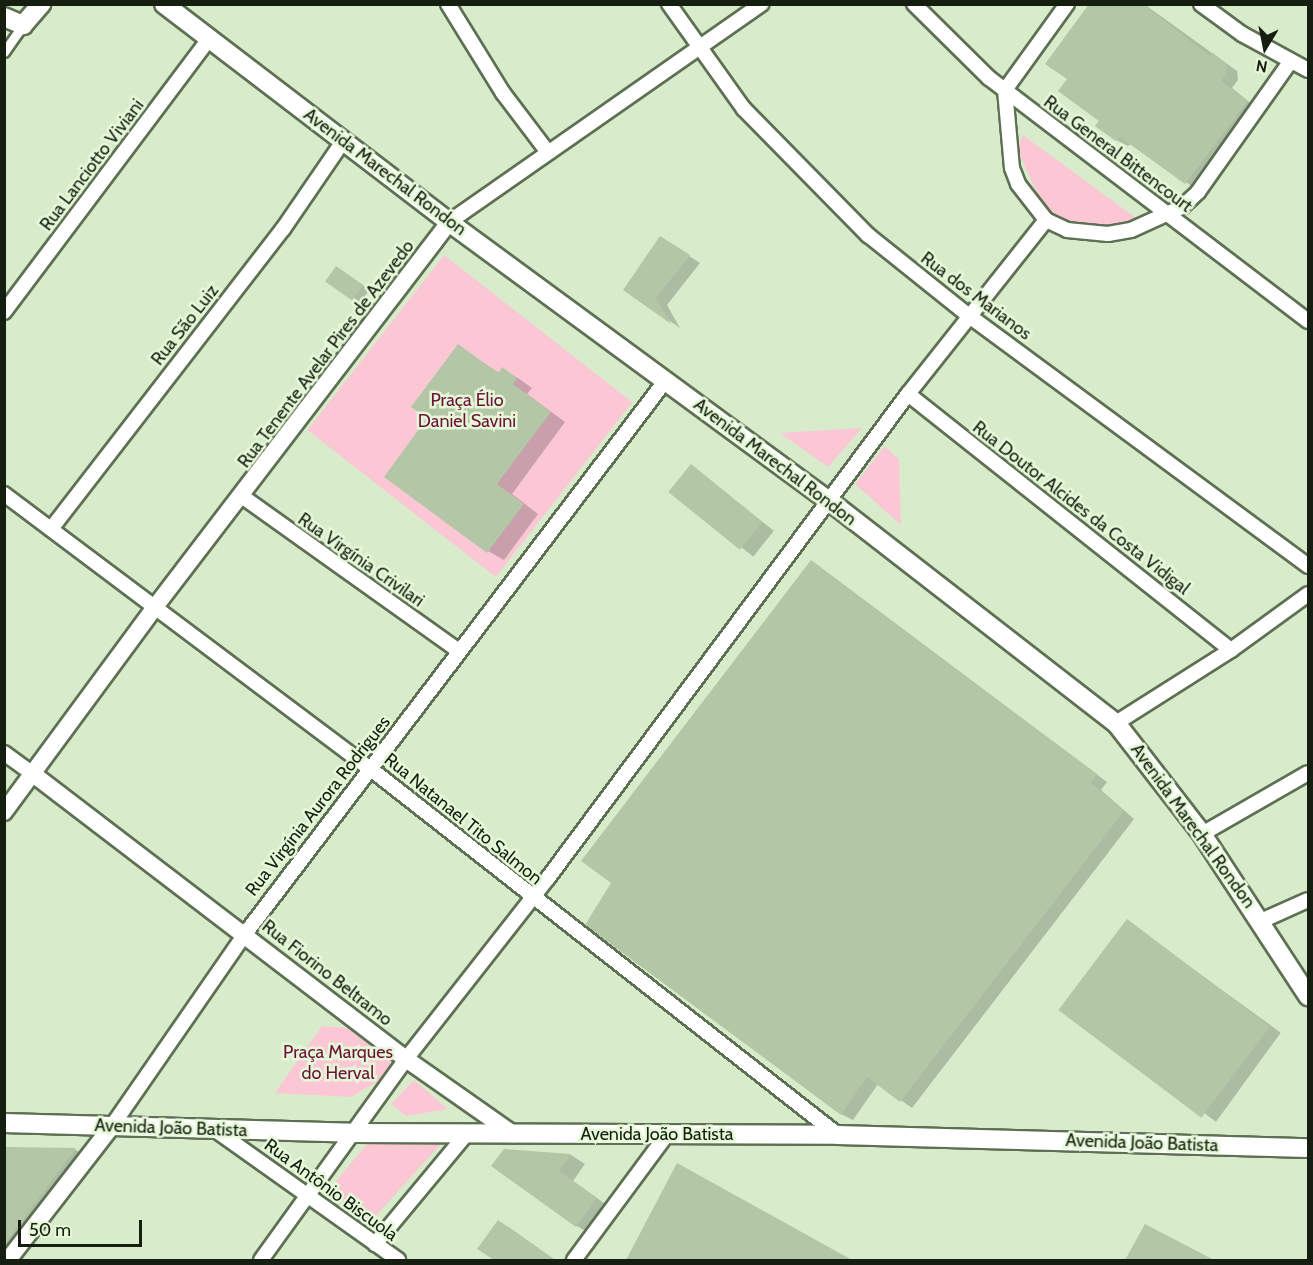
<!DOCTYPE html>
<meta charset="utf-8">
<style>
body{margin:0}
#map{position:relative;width:1313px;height:1265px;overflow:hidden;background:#d8eccb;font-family:Cabin,sans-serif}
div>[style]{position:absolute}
.green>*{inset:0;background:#fbc7d5;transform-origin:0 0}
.shadow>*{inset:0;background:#0003;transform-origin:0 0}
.building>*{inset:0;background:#b3c6a6;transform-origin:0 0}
.roads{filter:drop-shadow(2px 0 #5e7053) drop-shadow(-2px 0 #5e7053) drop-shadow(0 2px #5e7053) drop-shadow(0 -2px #5e7053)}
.pedestrian>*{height:9px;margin:-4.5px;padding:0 4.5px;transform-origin:4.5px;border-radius:4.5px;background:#fff}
.minor>*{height:14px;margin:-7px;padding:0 7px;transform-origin:7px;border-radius:7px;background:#fff}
.tertiary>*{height:16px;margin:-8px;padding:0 8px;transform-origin:8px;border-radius:8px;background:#fff}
.secondary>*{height:18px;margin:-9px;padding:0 9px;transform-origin:9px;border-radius:9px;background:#fff}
span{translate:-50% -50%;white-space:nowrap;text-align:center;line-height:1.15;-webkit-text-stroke:5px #e5f9d8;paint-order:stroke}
.street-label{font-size:18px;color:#161d11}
.park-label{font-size:18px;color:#6e123a}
.frame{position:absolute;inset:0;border:6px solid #161d11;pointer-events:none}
.north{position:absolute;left:1235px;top:18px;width:60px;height:60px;-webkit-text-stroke:4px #e5f9d8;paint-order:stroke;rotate:190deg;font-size:16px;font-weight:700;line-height:24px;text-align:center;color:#161d11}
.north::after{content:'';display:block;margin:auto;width:21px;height:27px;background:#161d11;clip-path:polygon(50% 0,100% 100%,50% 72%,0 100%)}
.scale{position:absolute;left:18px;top:1220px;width:124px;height:27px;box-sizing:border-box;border:3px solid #161d11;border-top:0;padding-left:8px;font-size:18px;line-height:21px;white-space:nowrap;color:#161d11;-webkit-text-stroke:4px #e5f9d8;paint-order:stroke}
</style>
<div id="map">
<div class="green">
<i style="clip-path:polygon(1023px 135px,1136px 218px,1104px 229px,1083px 230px,1049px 211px,1042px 204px,1017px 149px)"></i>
<i style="left:444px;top:255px;width:239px;height:222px;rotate:38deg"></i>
<i style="clip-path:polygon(862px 428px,828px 467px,780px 433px)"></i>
<i style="clip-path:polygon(885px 446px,899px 460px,901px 525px,855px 484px)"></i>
<i style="clip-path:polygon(322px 1026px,348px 1028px,392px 1063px,377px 1082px,351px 1097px,275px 1093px)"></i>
<i style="clip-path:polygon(414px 1080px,448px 1109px,406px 1116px,391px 1104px)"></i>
<i style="clip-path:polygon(367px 1144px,441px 1144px,370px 1222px,328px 1191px)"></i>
</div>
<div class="shadow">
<i style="clip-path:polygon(1091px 4px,1144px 4px,1237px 71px,1238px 80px,1232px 88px,1258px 109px,1197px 190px,1132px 143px,1128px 146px,1116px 140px,1069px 78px)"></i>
<i style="clip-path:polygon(672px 245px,700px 263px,667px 305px,680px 328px,625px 290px)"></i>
<i style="clip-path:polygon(344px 272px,370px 290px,360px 302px,328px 282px)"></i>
<i style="clip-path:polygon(458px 346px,499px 373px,502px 369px,518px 378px,532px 388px,527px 394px,565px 422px,512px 494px,538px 514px,504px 560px,488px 551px,429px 418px)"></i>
<i style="left:691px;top:466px;width:105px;height:33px;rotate:38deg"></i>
<i style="clip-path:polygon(812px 562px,1107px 782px,1101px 790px,1134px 819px,912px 1108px,878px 1084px,853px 1120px,841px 1114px)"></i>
<i style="left:1127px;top:921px;width:190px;height:110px;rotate:36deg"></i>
<i style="clip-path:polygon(4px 1147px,76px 1150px,89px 1158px,4px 1257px)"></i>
<i style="clip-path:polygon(504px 1150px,571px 1155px,585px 1164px,573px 1181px,611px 1208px,592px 1235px,577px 1226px)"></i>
<i style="clip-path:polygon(677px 1165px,849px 1260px,627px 1260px)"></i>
<i style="clip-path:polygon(499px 1222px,510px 1228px,555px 1260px,496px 1260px,480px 1248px)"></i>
<i style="clip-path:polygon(1146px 1226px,1211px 1260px,1127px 1260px)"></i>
</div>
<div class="building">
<i style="clip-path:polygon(1089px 4px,1143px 4px,1210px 56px,1213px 53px,1226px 63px,1227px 73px,1221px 81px,1248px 101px,1185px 184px,1120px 137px,1116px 141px,1095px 126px,1099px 121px,1058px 91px,1067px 79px,1045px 64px)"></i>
<i style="clip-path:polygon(660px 236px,690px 255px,656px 298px,671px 324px,623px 290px)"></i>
<i style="left:336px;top:266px;width:33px;height:19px;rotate:35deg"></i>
<i style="clip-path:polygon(458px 344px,498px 373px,502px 367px,517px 378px,513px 384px,551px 412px,497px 484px,524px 504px,487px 553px,384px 477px,427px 418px,411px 407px)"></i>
<i style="left:691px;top:464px;width:92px;height:36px;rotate:39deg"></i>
<i style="clip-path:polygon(811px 560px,1097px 774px,1091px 783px,1124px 811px,900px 1102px,867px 1077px,841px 1115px,585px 925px,611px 883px,581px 861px)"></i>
<i style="left:1127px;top:919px;width:179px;height:114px;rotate:37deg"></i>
<i style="clip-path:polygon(4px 1147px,76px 1148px,4px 1245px)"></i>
<i style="clip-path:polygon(504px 1149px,571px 1154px,559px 1171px,597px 1198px,576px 1227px,491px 1166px)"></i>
<i style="clip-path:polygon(677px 1163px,852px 1260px,626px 1260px)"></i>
<i style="clip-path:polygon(498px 1220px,555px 1260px,494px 1260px,477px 1249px)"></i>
<i style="clip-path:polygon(1145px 1224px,1214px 1260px,1125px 1260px)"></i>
</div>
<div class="roads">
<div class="pedestrian">
<i style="left:4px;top:52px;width:33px;rotate:-55deg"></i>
</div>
<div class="minor">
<i style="left:448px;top:4px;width:105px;rotate:58.3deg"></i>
<i style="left:503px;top:93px;width:73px;rotate:52.8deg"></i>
<i style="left:669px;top:4px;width:129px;rotate:54.5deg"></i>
<i style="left:744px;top:109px;width:177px;rotate:45.5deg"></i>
<i style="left:868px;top:235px;width:128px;rotate:38.7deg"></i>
<i style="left:968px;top:315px;width:423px;rotate:36.4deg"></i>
<i style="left:914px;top:4px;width:105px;rotate:44.6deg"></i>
<i style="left:989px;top:78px;width:401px;rotate:37.3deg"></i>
<i style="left:1067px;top:4px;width:106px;rotate:125.8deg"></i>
<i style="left:1005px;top:90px;width:78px;rotate:84.9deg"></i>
<i style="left:1012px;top:168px;width:17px;rotate:69deg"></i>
<i style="left:1018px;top:184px;width:46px;rotate:52.1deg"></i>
<i style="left:1046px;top:220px;width:23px;rotate:25deg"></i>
<i style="left:1067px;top:230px;width:41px;rotate:5.6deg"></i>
<i style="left:1108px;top:234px;width:23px;rotate:-10deg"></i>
<i style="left:1131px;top:230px;width:56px;rotate:-24.3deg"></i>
<i style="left:1182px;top:207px;width:22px;rotate:-43deg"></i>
<i style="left:1198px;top:192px;width:159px;rotate:-54.7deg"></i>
<i style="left:1201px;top:4px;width:51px;rotate:36.2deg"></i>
<i style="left:1242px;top:34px;width:75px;rotate:28.6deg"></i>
<i style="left:449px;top:222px;width:381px;rotate:-34.9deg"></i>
<i style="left:4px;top:312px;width:341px;rotate:-53.1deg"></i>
<i style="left:908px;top:394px;width:412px;rotate:38.4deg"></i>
<i style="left:4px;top:494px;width:460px;rotate:36.9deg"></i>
<i style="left:372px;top:770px;width:592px;rotate:38.07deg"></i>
<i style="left:243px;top:497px;width:265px;rotate:35.5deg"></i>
<i style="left:51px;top:529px;width:379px;rotate:-52.3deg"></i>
<i style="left:283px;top:229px;width:108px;rotate:-55.6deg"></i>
<i style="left:1116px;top:723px;width:136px;rotate:-32.4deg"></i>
<i style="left:1231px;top:650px;width:95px;rotate:-36deg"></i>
<i style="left:4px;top:753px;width:36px;rotate:36deg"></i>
<i style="left:1202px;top:834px;width:122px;rotate:-29.9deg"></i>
<i style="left:1261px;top:921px;width:51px;rotate:-24.1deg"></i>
<i style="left:112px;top:1126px;width:234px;rotate:-55.3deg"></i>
<i style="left:245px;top:934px;width:696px;rotate:-52.77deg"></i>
<i style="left:214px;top:1129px;width:226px;rotate:35.4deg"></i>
<i style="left:375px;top:1244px;width:144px;rotate:-50.3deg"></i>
<i style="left:261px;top:1260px;width:248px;rotate:-54.2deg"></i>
<i style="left:406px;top:1059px;width:230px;rotate:-51.9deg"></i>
<i style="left:548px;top:878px;width:603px;rotate:-53.36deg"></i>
<i style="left:908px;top:394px;width:222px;rotate:-51.6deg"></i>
<i style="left:574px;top:1260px;width:158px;rotate:-53.5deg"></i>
</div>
<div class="tertiary">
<i style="left:33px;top:774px;width:469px;rotate:37.4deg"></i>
<i style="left:406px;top:1059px;width:131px;rotate:35deg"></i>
<i style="left:4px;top:812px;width:255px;rotate:-53.6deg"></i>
<i style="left:155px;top:607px;width:484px;rotate:-52.6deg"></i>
<i style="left:8px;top:1260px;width:170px;rotate:-52.2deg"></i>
</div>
<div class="secondary">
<i style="left:164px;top:4px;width:359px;rotate:37.4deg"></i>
<i style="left:449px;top:222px;width:470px;rotate:36.3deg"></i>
<i style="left:828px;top:500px;width:364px;rotate:37.8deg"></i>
<i style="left:1116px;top:723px;width:140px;rotate:52.2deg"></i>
<i style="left:1202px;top:834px;width:194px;rotate:56.8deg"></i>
<i style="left:4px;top:17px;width:21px;rotate:23deg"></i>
<i style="left:23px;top:25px;width:28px;rotate:-49deg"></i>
<i style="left:4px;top:1123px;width:349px;rotate:1.6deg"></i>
<i style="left:353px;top:1133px;width:485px;rotate:0.2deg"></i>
<i style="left:838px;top:1135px;width:470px;rotate:1.6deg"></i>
</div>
</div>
<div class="street-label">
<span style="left:1118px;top:154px;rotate:37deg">Rua General Bittencourt</span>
<span style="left:92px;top:165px;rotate:-53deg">Rua Lanciotto Viviani</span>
<span style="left:385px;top:172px;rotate:37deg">Avenida Marechal Rondon</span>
<span style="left:976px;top:296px;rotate:37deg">Rua dos Marianos</span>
<span style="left:185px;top:325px;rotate:-52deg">Rua São Luiz</span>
<span style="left:326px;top:354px;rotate:-53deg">Rua Tenente Avelar Pires de Azevedo</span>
<span style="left:775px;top:462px;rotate:37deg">Avenida Marechal Rondon</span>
<span style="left:1081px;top:508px;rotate:38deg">Rua Doutor Alcides da Costa Vidigal</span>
<span style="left:361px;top:560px;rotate:35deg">Rua Virgínia Crivilari</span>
<span style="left:318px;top:806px;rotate:-52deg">Rua Virgínia Aurora Rodrigues</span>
<span style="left:463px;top:819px;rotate:39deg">Rua Natanael Tito Salmon</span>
<span style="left:1193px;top:826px;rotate:54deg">Avenida Marechal Rondon</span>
<span style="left:327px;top:973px;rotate:38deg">Rua Fiorino Beltramo</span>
<span style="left:171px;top:1128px;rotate:2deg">Avenida João Batista</span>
<span style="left:657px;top:1134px">Avenida João Batista</span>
<span style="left:1142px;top:1143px;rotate:2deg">Avenida João Batista</span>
<span style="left:331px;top:1190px;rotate:36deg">Rua Antônio Biscuola</span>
</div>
<div class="park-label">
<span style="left:467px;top:411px">Praça Élio<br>Daniel Savini</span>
<span style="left:338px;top:1063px">Praça Marques<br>do Herval</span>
</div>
<div class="frame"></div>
<div class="north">N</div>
<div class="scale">50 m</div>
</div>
